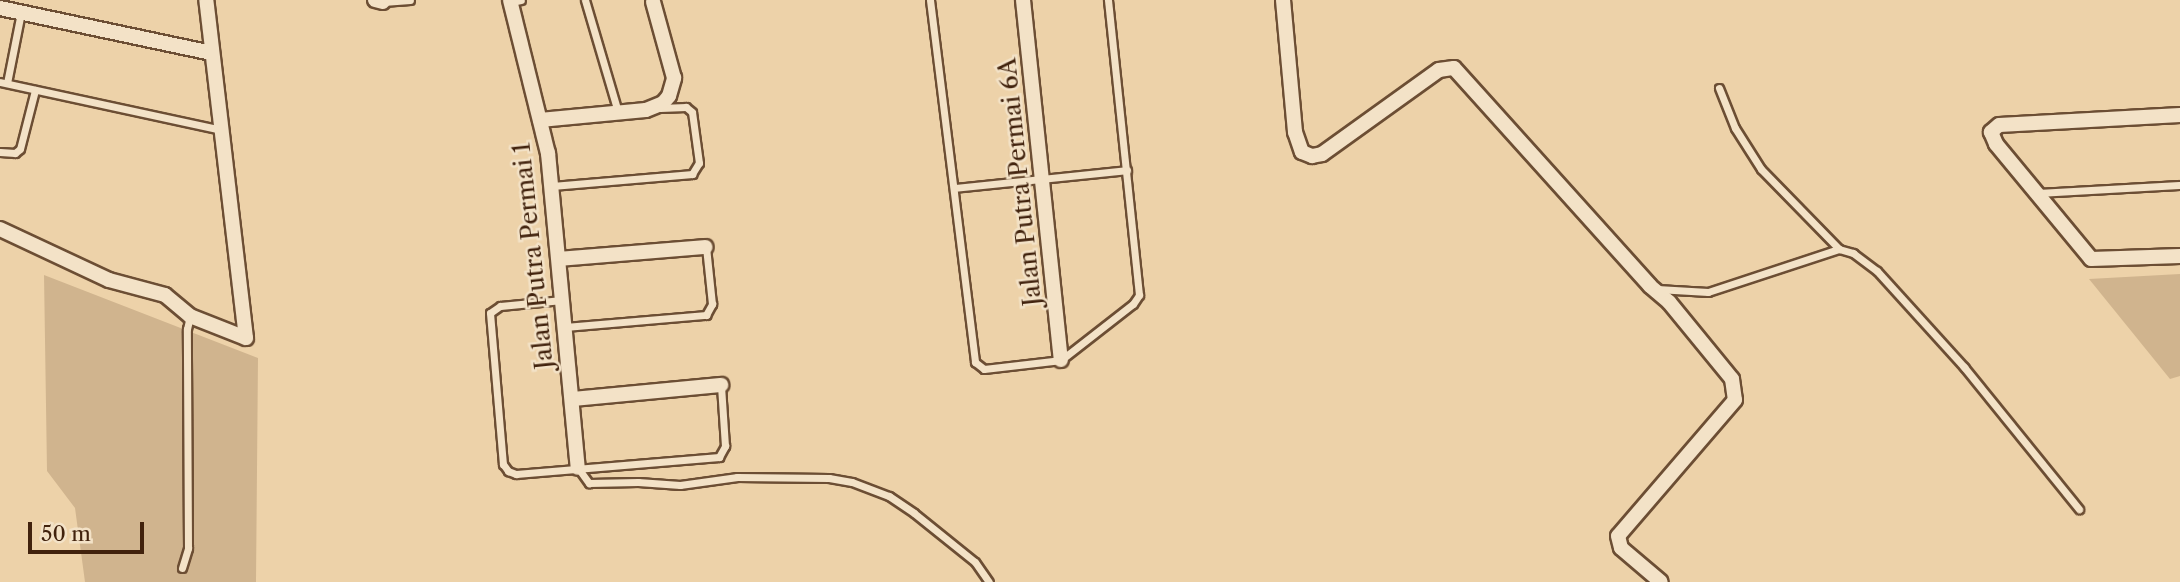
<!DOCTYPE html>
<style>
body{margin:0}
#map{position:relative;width:2180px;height:582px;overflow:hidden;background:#edd2a9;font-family:"Libre Caslon Text",serif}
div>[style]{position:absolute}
.green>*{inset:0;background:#d0b48e}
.roads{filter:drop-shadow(2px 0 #6c4e34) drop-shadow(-2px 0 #6c4e34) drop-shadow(0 2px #6c4e34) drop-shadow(0 -2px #6c4e34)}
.lane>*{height:7px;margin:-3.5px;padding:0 3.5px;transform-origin:3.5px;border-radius:3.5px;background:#f3e2c7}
.street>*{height:14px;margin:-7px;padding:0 7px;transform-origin:7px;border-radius:7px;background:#f3e2c7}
span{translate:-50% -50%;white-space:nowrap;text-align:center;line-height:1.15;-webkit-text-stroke:5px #f3e2c7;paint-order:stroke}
.street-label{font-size:24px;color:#41220d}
.scale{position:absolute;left:28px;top:522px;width:116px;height:32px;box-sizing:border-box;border:4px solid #41220d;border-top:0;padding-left:9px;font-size:21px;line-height:24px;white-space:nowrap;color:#41220d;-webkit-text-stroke:5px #f3e2c7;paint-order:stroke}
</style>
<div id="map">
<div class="green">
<i style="clip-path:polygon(2180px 274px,2180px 376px,2170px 379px,2089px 279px)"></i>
<i style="clip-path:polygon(44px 275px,258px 358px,256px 582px,85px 582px,75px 508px,47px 471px)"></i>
</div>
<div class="roads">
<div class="lane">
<i style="left:585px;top:0;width:117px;rotate:73.6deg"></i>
<i style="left:930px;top:0;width:365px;rotate:82.9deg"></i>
<i style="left:975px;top:362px;width:11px;rotate:38deg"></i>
<i style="left:984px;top:369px;width:78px;rotate:-6.7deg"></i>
<i style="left:1061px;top:360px;width:91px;rotate:-37.9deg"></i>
<i style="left:1133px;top:304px;width:11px;rotate:-56deg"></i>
<i style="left:1139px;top:295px;width:297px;rotate:-96deg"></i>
<i style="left:383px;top:2px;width:27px;rotate:-4deg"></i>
<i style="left:511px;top:2px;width:10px;rotate:-11deg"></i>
<i style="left:0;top:82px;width:227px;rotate:12.2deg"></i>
<i style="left:7px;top:83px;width:72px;rotate:-78.8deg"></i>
<i style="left:1719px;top:88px;width:43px;rotate:68.2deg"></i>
<i style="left:1735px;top:128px;width:49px;rotate:57.6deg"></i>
<i style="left:1761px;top:169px;width:112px;rotate:45.7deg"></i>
<i style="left:0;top:152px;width:15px;rotate:4deg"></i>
<i style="left:15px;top:153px;width:6px;rotate:-39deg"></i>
<i style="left:20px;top:149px;width:61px;rotate:-75.7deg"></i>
<i style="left:552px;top:186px;width:141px;rotate:-4.9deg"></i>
<i style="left:692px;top:174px;width:13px;rotate:-58deg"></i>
<i style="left:699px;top:163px;width:51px;rotate:-97.8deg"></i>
<i style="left:692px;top:112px;width:8px;rotate:-140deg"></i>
<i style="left:686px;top:107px;width:26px;rotate:178deg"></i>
<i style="left:954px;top:188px;width:174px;rotate:-5.9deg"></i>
<i style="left:2037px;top:193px;width:143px;rotate:-3.2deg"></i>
<i style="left:1657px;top:289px;width:51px;rotate:3.4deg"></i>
<i style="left:1708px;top:292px;width:138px;rotate:-18.2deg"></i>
<i style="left:1839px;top:249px;width:15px;rotate:16deg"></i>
<i style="left:1853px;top:253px;width:30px;rotate:37deg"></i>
<i style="left:1877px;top:271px;width:130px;rotate:47.8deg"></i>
<i style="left:1964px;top:367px;width:183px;rotate:51deg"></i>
<i style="left:562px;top:300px;width:62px;rotate:174.5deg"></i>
<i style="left:500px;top:306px;width:12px;rotate:145deg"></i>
<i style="left:490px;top:313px;width:152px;rotate:85.1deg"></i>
<i style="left:503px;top:464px;width:9px;rotate:54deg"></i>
<i style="left:508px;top:471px;width:9px;rotate:21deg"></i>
<i style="left:516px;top:474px;width:204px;rotate:-4.8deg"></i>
<i style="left:719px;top:457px;width:13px;rotate:-61deg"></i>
<i style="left:725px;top:446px;width:61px;rotate:-93.8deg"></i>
<i style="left:565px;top:327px;width:142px;rotate:-4.9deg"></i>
<i style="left:706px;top:315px;width:13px;rotate:-61deg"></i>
<i style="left:712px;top:304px;width:57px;rotate:-96deg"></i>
<i style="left:578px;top:468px;width:19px;rotate:54deg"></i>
<i style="left:589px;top:483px;width:49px;rotate:-1.2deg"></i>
<i style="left:638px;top:482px;width:42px;rotate:4.1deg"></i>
<i style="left:680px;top:485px;width:58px;rotate:-8deg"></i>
<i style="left:737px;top:477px;width:92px;rotate:0.6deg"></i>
<i style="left:829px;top:478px;width:23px;rotate:10deg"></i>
<i style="left:852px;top:482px;width:40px;rotate:21deg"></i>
<i style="left:889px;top:496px;width:30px;rotate:34deg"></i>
<i style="left:914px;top:513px;width:78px;rotate:38.8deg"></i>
<i style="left:975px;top:562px;width:24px;rotate:55deg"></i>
<i style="left:182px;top:568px;width:21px;rotate:-73deg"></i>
<i style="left:188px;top:548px;width:219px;rotate:-90.3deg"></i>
<i style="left:187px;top:329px;width:13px;rotate:-77deg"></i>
</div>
<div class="street">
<i style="left:375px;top:0;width:8px;rotate:14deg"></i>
<i style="left:510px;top:0;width:158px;rotate:76.1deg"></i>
<i style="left:548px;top:153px;width:316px;rotate:84.6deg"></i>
<i style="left:1023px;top:0;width:362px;rotate:84deg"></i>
<i style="left:1283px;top:0;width:133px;rotate:84.8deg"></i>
<i style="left:1295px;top:132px;width:21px;rotate:71deg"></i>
<i style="left:1302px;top:152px;width:11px;rotate:22deg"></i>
<i style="left:1312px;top:156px;width:10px;rotate:-11deg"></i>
<i style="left:1322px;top:154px;width:144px;rotate:-35.7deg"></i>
<i style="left:1439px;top:70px;width:15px;rotate:-8deg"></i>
<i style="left:1454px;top:68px;width:293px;rotate:48deg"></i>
<i style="left:1650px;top:286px;width:25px;rotate:40deg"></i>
<i style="left:1669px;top:302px;width:99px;rotate:50.7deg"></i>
<i style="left:1732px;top:379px;width:21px;rotate:82deg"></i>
<i style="left:1735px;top:400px;width:179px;rotate:130.7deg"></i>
<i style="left:1618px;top:536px;width:12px;rotate:76deg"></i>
<i style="left:1621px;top:548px;width:52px;rotate:40.4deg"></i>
<i style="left:0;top:8px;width:216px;rotate:12deg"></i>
<i style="left:2180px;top:115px;width:181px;rotate:176.8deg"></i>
<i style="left:1999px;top:125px;width:11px;rotate:139deg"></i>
<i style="left:1991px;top:132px;width:13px;rotate:67deg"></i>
<i style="left:1996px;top:144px;width:149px;rotate:50.4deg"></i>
<i style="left:2091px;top:259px;width:89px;rotate:-1.9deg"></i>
<i style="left:540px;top:120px;width:106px;rotate:-5.4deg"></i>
<i style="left:646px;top:110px;width:18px;rotate:-22deg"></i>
<i style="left:663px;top:103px;width:9px;rotate:-49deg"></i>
<i style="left:669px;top:96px;width:19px;rotate:-74deg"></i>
<i style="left:674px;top:78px;width:79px;rotate:-105.4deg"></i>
<i style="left:0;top:229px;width:120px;rotate:25.1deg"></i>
<i style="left:109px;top:280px;width:58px;rotate:15deg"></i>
<i style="left:165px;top:295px;width:33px;rotate:40deg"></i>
<i style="left:190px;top:316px;width:60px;rotate:21.4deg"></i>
<i style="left:246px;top:338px;width:340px;rotate:-96.7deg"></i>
<i style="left:559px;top:259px;width:147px;rotate:-4.7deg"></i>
<i style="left:572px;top:399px;width:150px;rotate:-5.4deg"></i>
</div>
</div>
<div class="street-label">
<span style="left:1020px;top:182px;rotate:-96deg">Jalan Putra Permai 6A</span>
<span style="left:533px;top:256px;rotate:-96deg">Jalan Putra Permai 1</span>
</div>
<div class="scale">50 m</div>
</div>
